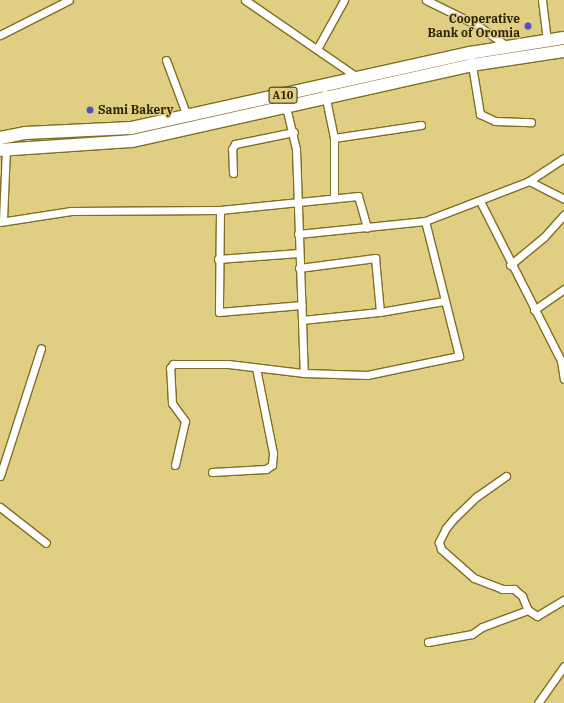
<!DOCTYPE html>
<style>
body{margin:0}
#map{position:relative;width:564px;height:703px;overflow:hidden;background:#e0cf83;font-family:"IBM Plex Serif",serif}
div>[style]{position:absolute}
.roads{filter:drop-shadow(1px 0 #7f6f21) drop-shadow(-1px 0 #7f6f21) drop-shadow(0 1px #7f6f21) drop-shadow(0 -1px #7f6f21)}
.minor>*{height:7px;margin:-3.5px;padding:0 3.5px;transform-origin:3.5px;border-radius:3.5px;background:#fff}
.trunk>*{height:12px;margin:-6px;padding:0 6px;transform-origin:6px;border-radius:6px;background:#fff}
.dots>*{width:11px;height:11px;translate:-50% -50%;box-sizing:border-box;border:2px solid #e0cf83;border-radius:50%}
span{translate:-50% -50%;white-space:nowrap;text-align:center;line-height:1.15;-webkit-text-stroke:3px #e0cf83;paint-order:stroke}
.shield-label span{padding:1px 3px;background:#e0cf83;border:1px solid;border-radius:3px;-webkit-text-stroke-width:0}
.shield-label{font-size:11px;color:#2d2606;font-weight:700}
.poi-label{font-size:12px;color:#2d2606;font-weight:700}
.right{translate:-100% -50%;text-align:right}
.left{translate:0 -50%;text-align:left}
</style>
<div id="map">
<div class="roads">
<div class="minor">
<i style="left:245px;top:0;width:136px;rotate:34.5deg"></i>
<i style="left:426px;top:0;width:57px;rotate:26.1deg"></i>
<i style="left:477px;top:25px;width:39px;rotate:35deg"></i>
<i style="left:542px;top:0;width:41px;rotate:83deg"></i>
<i style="left:0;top:35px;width:77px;rotate:-26.9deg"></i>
<i style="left:317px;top:49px;width:56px;rotate:-61.1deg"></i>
<i style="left:470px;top:53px;width:62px;rotate:80.7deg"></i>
<i style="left:480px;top:114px;width:17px;rotate:25deg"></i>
<i style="left:495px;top:121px;width:36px;rotate:2deg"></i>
<i style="left:166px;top:60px;width:60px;rotate:69.4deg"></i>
<i style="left:325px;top:94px;width:45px;rotate:78.4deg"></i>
<i style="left:334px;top:138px;width:59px;rotate:90deg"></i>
<i style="left:286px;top:107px;width:43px;rotate:76.6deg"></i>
<i style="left:296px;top:149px;width:224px;rotate:88deg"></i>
<i style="left:334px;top:138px;width:88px;rotate:-8.5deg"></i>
<i style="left:233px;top:173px;width:24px;rotate:-92deg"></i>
<i style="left:232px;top:149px;width:6px;rotate:-59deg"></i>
<i style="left:235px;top:144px;width:60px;rotate:-11.5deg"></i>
<i style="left:529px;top:181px;width:39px;rotate:27deg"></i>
<i style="left:480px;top:201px;width:179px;rotate:63.1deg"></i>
<i style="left:561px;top:361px;width:18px;rotate:81deg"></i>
<i style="left:220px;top:210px;width:102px;rotate:90.6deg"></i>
<i style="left:219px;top:312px;width:83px;rotate:-4.8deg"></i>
<i style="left:3px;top:220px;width:71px;rotate:-87.6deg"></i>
<i style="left:0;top:222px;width:72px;rotate:-8.8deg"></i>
<i style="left:71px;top:211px;width:149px;rotate:-0.4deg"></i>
<i style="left:220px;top:210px;width:139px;rotate:-5.8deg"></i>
<i style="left:358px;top:196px;width:33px;rotate:74deg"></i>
<i style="left:298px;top:234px;width:128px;rotate:-5.8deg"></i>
<i style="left:425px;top:221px;width:111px;rotate:-21deg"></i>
<i style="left:529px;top:181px;width:42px;rotate:-33.3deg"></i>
<i style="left:218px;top:259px;width:81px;rotate:-4.2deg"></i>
<i style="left:510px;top:265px;width:44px;rotate:-39.5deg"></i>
<i style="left:544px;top:237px;width:30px;rotate:-48deg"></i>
<i style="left:299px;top:268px;width:77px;rotate:-7.5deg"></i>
<i style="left:375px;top:258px;width:54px;rotate:84.7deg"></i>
<i style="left:534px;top:310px;width:37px;rotate:-35deg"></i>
<i style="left:302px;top:320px;width:78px;rotate:-5.9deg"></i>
<i style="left:380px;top:312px;width:65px;rotate:-9.8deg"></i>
<i style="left:175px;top:465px;width:45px;rotate:-77.2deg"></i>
<i style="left:185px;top:421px;width:22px;rotate:-126deg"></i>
<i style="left:172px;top:403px;width:35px;rotate:-93deg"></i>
<i style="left:170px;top:368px;width:5px;rotate:-53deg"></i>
<i style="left:173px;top:364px;width:55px"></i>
<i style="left:228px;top:364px;width:77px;rotate:6.8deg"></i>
<i style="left:304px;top:373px;width:63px;rotate:1.8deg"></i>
<i style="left:367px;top:375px;width:94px;rotate:-11.7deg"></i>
<i style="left:459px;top:356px;width:139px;rotate:-104.1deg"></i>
<i style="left:212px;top:472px;width:54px;rotate:-3.2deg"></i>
<i style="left:266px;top:469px;width:7px;rotate:-34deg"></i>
<i style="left:272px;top:465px;width:12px;rotate:-85deg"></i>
<i style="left:273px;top:453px;width:87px;rotate:-101.3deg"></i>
<i style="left:0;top:476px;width:134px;rotate:-72.2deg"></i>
<i style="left:506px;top:476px;width:35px;rotate:145deg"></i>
<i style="left:477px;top:496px;width:29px;rotate:136deg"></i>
<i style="left:456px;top:516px;width:16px;rotate:130deg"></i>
<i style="left:446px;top:528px;width:16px;rotate:117deg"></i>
<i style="left:439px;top:542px;width:7px;rotate:74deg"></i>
<i style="left:441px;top:549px;width:44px;rotate:41.3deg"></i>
<i style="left:474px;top:578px;width:30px;rotate:21deg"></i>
<i style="left:502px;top:589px;width:12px"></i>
<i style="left:514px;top:589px;width:11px;rotate:41deg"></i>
<i style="left:522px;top:596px;width:15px;rotate:67deg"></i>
<i style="left:0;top:507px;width:58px;rotate:38deg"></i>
<i style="left:428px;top:642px;width:45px;rotate:-10.3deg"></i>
<i style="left:472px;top:634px;width:12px;rotate:-35deg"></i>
<i style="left:482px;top:627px;width:49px;rotate:-20.3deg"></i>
<i style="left:528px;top:610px;width:11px;rotate:34deg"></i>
<i style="left:537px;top:616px;width:31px;rotate:-31deg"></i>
<i style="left:538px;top:703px;width:45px;rotate:-54.9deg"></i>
</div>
<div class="trunk">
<i style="left:0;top:138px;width:25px;rotate:-11deg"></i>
<i style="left:25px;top:133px;width:106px;rotate:-2.7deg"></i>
<i style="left:131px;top:128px;width:347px;rotate:-12.5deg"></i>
<i style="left:470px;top:53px;width:95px;rotate:-9.1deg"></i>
<i style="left:0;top:150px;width:132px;rotate:-3.9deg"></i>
<i style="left:132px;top:141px;width:348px;rotate:-12.6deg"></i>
<i style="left:472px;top:65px;width:93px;rotate:-8.7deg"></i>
</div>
</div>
<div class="dots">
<i style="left:528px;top:26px;background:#5051c7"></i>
<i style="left:90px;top:110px;background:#5051c7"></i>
</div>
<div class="shield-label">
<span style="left:283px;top:95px">A10</span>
</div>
<div class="poi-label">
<span class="right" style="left:520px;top:26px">Cooperative<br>Bank of Oromia</span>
<span class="left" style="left:98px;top:110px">Sami Bakery</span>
</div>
</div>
